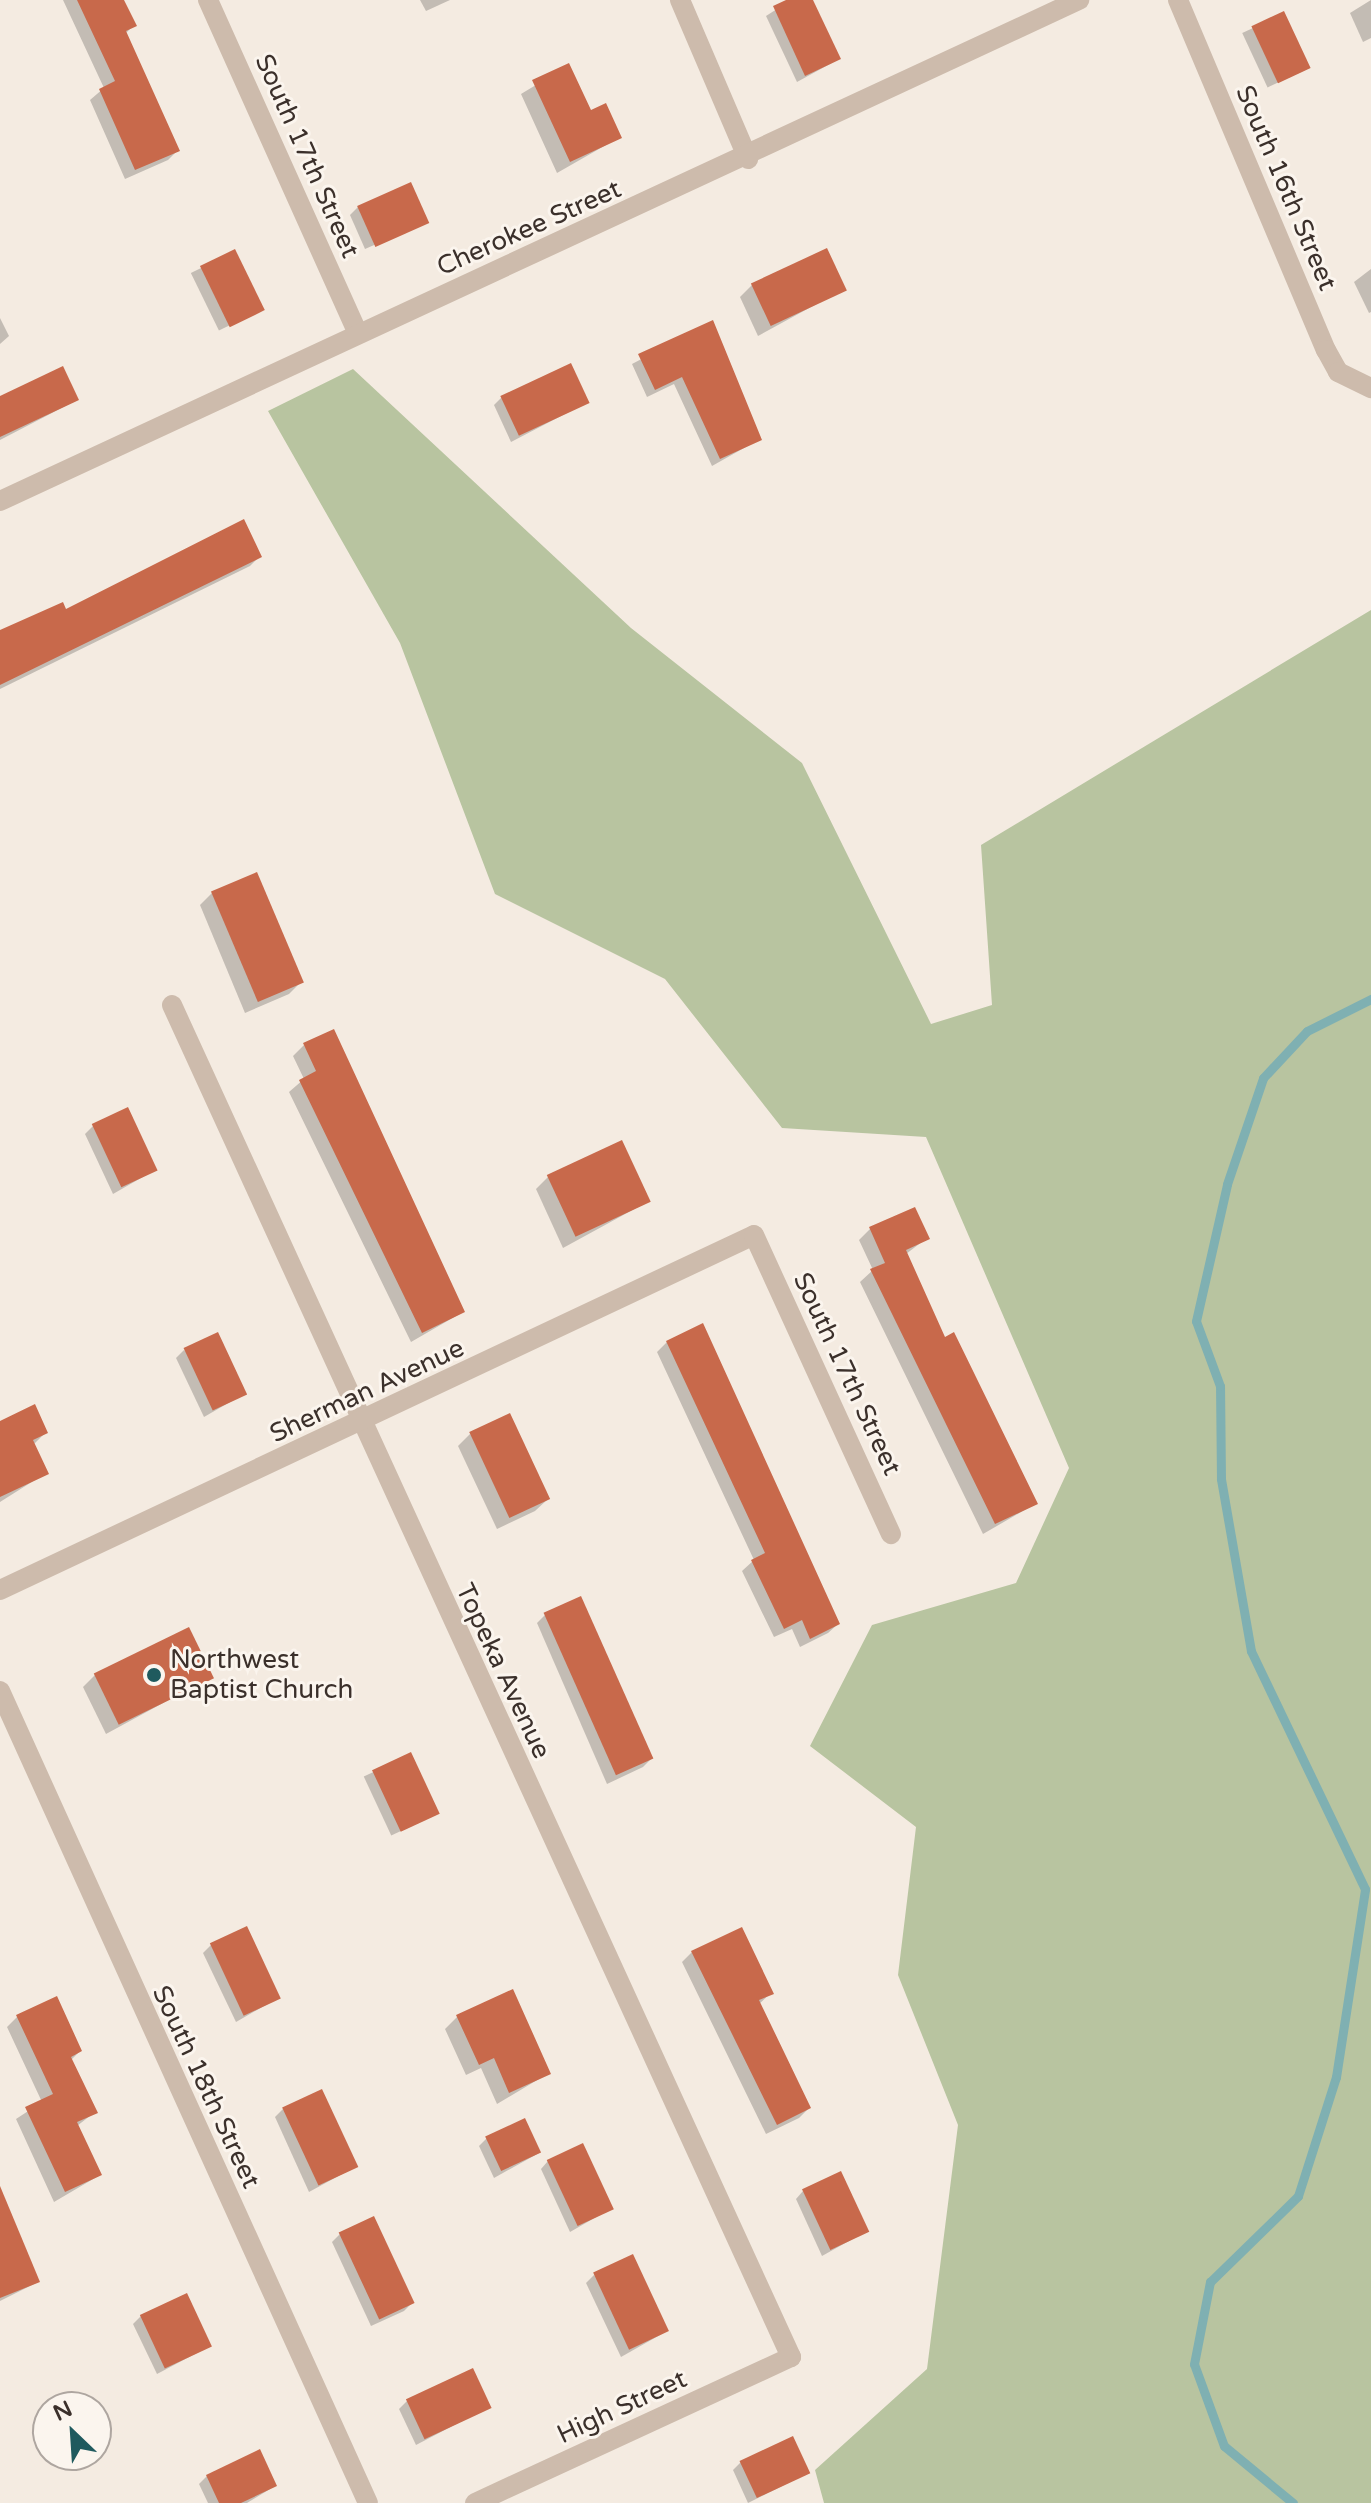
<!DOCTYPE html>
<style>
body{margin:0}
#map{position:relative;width:1371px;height:2503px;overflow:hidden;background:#f4ebe1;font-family:"Varela Round",sans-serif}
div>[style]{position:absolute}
.green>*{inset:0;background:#b8c4a0}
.shadow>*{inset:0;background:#0003;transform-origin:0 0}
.stream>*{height:9px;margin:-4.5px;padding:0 4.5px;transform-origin:4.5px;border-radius:4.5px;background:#7fb0b2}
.building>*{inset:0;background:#c8694b;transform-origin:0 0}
.street>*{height:20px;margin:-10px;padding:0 10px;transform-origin:10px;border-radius:10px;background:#cdbbac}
.dots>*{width:22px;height:22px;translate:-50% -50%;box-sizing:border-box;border:4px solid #fbf5ee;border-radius:50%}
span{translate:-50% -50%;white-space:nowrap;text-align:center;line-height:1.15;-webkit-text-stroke:6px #fbf5ee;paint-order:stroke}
.street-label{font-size:26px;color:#3b302b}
.poi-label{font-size:26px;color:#3b302b}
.left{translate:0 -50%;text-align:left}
.north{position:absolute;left:32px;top:2391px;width:80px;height:80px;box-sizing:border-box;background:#fbf5ee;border:2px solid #aea6a0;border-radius:50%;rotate:335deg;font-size:22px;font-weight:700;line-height:32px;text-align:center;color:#3b302b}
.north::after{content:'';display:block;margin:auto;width:28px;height:36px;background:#1f5a5e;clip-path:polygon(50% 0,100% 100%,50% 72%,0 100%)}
</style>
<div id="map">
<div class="green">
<i style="clip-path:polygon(353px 369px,631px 628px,802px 763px,931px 1024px,992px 1005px,981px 845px,1371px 610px,1371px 2503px,824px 2503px,815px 2470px,927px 2369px,958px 2125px,898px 1975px,916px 1827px,810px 1746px,872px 1625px,1016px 1583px,1069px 1468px,926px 1137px,782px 1128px,665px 979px,495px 894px,400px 643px,268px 411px)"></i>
</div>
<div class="shadow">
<i style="clip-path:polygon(63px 0,122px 0,134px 25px,125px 34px,178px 150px,168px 160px,125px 179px,90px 100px,104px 88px)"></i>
<i style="clip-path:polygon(420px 0,450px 0,426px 11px)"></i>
<i style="clip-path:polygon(791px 0,811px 0,839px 59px,797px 82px,766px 16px)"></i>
<i style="clip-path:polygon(1371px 0,1371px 38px,1363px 42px,1350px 13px)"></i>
<i style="left:1283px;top:14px;width:60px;height:45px;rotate:65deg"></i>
<i style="clip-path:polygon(569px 65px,590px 112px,620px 137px,557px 173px,521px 94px)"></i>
<i style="clip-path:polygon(358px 207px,427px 222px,365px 249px,350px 215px)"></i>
<i style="left:234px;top:252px;width:64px;height:48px;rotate:64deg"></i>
<i style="clip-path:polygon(1371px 269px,1371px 312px,1369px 313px,1354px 282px)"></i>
<i style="clip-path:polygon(752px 285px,844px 289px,758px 336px,740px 297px)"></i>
<i style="clip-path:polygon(0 318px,9px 336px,0 344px)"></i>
<i style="clip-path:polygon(712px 322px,760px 439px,712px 466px,674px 384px,647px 397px,632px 364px)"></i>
<i style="clip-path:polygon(502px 397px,588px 402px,511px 442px,494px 405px)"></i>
<i style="clip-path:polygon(0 398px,77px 400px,0 440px)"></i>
<i style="clip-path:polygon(259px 557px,250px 566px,0 689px,0 632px)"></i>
<i style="clip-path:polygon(213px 892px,301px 982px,289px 994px,245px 1013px,200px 905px)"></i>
<i style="clip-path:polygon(304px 1045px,463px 1312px,411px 1342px,289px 1092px,304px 1079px,293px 1056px)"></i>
<i style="clip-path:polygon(93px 1126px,155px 1170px,113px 1194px,85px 1134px)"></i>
<i style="clip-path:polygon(548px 1177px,649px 1201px,563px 1248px,536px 1189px)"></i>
<i style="clip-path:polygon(870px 1229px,927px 1238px,906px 1254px,944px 1340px,1035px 1504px,983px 1534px,860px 1282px,873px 1270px,859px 1240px)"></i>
<i style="clip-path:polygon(667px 1342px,838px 1624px,828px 1633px,800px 1647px,792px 1629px,774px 1637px,742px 1571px,754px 1560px,657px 1352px)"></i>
<i style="clip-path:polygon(184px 1350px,244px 1394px,204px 1417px,176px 1358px)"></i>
<i style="clip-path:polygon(0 1423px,46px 1432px,33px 1445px,46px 1473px,0 1502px)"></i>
<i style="clip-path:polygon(470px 1434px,548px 1499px,535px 1511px,497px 1529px,458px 1446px)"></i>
<i style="clip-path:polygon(545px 1615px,651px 1759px,643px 1767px,607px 1784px,537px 1623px)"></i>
<i style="clip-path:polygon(95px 1675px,211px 1677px,106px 1734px,83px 1687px)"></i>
<i style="left:410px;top:1755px;width:65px;height:51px;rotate:65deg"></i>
<i style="clip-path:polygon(211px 1945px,278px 1998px,236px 2022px,203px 1953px)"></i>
<i style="clip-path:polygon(692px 1952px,771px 1993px,759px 2004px,809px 2108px,799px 2118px,766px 2134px,682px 1962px)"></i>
<i style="clip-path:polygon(17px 2017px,80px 2051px,71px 2060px,95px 2112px,77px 2126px,100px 2175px,54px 2202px,16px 2119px,42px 2102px,7px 2027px)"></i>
<i style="clip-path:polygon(457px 2017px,549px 2073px,497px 2104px,481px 2068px,466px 2075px,445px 2029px)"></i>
<i style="clip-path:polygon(283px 2109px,355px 2167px,309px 2192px,275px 2117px)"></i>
<i style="clip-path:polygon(487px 2138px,539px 2153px,494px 2178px,479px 2146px)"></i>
<i style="clip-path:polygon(548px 2161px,612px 2208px,570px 2232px,541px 2169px)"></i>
<i style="clip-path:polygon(803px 2191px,867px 2231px,822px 2256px,796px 2199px)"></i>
<i style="clip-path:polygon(0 2216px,38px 2282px,0 2301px)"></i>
<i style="clip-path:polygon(340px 2234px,412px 2303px,404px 2311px,371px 2326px,332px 2242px)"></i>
<i style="clip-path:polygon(594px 2275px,667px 2331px,621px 2357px,586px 2283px)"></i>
<i style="clip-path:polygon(141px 2316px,210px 2346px,157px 2374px,133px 2324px)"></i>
<i style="clip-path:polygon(407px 2401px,489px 2407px,416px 2445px,399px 2409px)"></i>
<i style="clip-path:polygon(741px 2462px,808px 2473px,748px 2503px,733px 2470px)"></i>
<i style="clip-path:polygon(207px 2476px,275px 2486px,247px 2503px,208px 2503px,199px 2484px)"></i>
</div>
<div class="stream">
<i style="left:1293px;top:2503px;width:89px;rotate:-140.4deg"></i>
<i style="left:1224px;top:2446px;width:87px;rotate:-110.1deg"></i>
<i style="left:1194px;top:2364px;width:84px;rotate:-79deg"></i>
<i style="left:1210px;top:2282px;width:123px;rotate:-44.3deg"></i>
<i style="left:1298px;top:2196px;width:125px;rotate:-72.3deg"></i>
<i style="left:1336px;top:2077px;width:190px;rotate:-81.2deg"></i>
<i style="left:1365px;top:1889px;width:264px;rotate:-115.6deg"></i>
<i style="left:1251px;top:1651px;width:175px;rotate:-99.9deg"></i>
<i style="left:1221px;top:1479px;width:93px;rotate:-90.6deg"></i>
<i style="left:1220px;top:1386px;width:69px;rotate:-110.3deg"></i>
<i style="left:1196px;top:1321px;width:140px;rotate:-77.2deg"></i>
<i style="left:1227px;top:1184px;width:112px;rotate:-71.2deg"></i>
<i style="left:1263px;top:1078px;width:64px;rotate:-46.9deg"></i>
<i style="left:1307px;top:1031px;width:72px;rotate:-26.6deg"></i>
</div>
<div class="building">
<i style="clip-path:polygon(77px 0,124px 0,137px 26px,126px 31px,180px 151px,135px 170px,99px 89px,115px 81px)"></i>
<i style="clip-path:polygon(786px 0,813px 0,841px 59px,805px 76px,773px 6px)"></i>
<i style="left:1284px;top:11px;width:63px;height:36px;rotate:65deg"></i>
<i style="clip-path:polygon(569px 63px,591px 110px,606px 103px,622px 138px,570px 162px,532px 80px)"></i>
<i style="left:411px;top:182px;width:45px;height:59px;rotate:66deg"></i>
<i style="left:827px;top:248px;width:47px;height:84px;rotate:65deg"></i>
<i style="left:235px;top:249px;width:68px;height:39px;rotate:64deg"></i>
<i style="clip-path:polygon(713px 320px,762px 440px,720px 459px,682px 377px,655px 390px,638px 354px)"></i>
<i style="left:571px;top:363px;width:44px;height:78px;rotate:65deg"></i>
<i style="clip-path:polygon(63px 366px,79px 400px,0 437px,0 396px)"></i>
<i style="clip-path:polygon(244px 519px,262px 557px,0 685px,0 630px,63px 602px,66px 609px)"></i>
<i style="left:257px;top:872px;width:120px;height:50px;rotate:67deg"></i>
<i style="clip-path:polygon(334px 1029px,465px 1312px,422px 1333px,299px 1080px,316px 1071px,303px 1043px)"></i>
<i style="left:128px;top:1107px;width:70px;height:40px;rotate:65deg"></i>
<i style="left:622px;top:1140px;width:68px;height:83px;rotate:65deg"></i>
<i style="clip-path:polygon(915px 1207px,930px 1239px,906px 1250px,945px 1337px,954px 1332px,1038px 1504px,995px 1524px,870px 1269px,885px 1263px,869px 1227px)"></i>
<i style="clip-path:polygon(703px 1323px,840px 1624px,810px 1639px,802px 1620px,784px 1629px,751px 1560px,765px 1553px,666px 1341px)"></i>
<i style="left:218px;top:1332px;width:69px;height:38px;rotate:65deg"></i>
<i style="clip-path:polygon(35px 1404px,48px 1433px,33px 1440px,49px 1474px,0 1497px,0 1421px)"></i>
<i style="left:510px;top:1413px;width:95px;height:45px;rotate:65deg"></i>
<i style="left:581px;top:1596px;width:178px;height:41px;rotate:66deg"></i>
<i style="left:189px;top:1627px;width:57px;height:106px;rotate:64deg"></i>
<i style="left:411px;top:1752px;width:68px;height:43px;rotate:65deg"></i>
<i style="left:247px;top:1926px;width:80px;height:41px;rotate:65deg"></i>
<i style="clip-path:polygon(742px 1927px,774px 1994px,759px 2000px,811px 2108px,777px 2125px,691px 1951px)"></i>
<i style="clip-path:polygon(513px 1989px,551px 2074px,509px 2093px,494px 2058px,479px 2065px,456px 2015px)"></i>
<i style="clip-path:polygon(57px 1996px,82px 2051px,71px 2057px,98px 2113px,77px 2122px,102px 2175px,65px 2192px,25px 2107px,53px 2094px,16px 2015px)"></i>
<i style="left:322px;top:2089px;width:86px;height:44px;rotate:65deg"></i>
<i style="left:525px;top:2118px;width:38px;height:44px;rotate:65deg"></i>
<i style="left:583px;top:2143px;width:73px;height:40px;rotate:65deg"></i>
<i style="left:841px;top:2171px;width:67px;height:43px;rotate:65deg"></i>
<i style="clip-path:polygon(0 2186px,40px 2282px,0 2298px)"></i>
<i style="left:374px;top:2216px;width:96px;height:39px;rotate:65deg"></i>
<i style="left:633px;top:2254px;width:85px;height:44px;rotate:65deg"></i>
<i style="left:187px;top:2293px;width:59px;height:52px;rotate:65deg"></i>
<i style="left:473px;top:2368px;width:44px;height:74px;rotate:65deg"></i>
<i style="left:793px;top:2436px;width:41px;height:59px;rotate:65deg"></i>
<i style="clip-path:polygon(260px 2449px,277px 2486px,241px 2503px,219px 2503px,206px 2475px)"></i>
</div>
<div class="street">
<i style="left:208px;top:0;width:365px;rotate:65.8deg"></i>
<i style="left:680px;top:0;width:173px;rotate:66.8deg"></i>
<i style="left:1178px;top:0;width:380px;rotate:67.1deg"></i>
<i style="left:1326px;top:350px;width:25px;rotate:61deg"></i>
<i style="left:1338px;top:372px;width:37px;rotate:26deg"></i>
<i style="left:0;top:501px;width:1190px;rotate:-24.91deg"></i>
<i style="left:172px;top:1005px;width:1487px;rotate:65.4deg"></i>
<i style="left:791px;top:2357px;width:348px;rotate:155.2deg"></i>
<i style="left:0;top:1590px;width:833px;rotate:-25.21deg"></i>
<i style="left:754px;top:1235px;width:329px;rotate:65.4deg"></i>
<i style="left:0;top:1691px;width:891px;rotate:65.62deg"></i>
</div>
<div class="dots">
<i style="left:154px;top:1675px;background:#1f5a5e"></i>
</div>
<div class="street-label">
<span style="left:307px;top:156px;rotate:66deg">South 17th Street</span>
<span style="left:1286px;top:188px;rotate:67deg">South 16th Street</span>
<span style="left:529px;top:228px;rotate:-24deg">Cherokee Street</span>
<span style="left:847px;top:1374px;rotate:65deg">South 17th Street</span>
<span style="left:367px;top:1391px;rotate:-25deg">Sherman Avenue</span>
<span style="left:503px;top:1671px;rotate:65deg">Topeka Avenue</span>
<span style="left:206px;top:2087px;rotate:65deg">South 18th Street</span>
<span style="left:622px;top:2407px;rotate:-25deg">High Street</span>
</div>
<div class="poi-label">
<span class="left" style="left:170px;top:1675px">Northwest<br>Baptist Church</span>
</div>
<div class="north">N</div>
</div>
